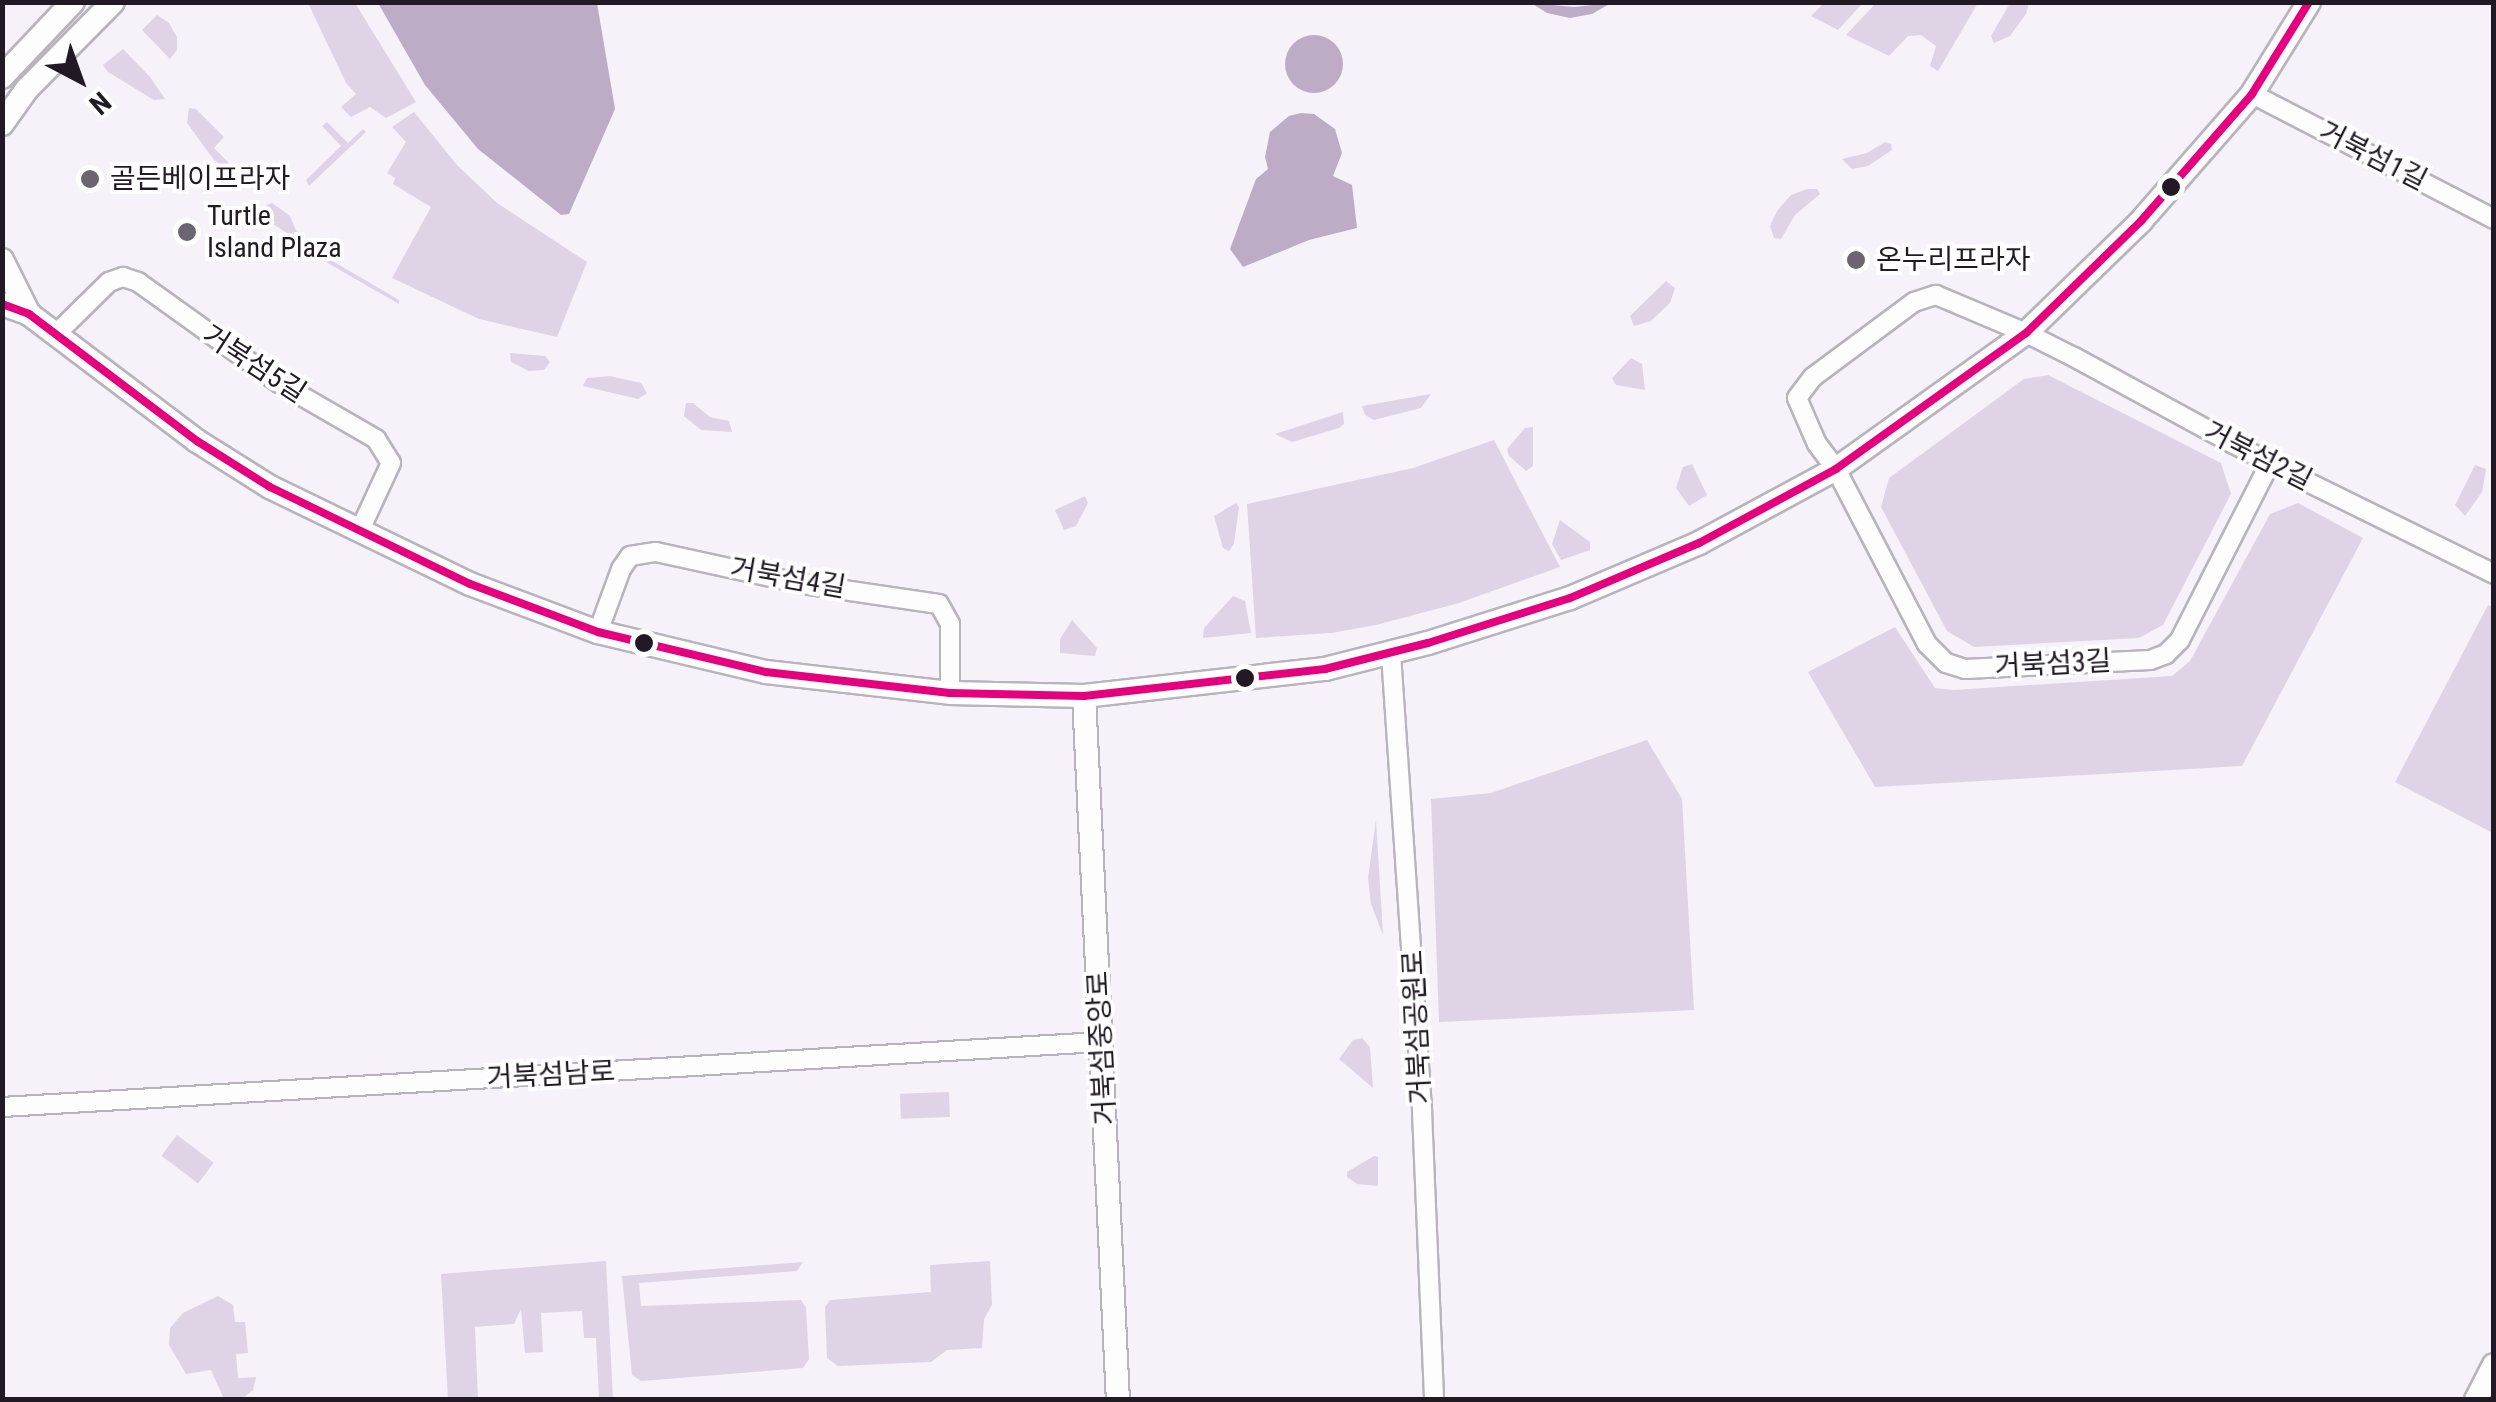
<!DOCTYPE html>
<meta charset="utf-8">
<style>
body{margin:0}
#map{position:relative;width:2496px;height:1402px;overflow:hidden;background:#f7f1fa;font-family:"Roboto Condensed","Noto Sans KR",sans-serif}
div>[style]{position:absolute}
.green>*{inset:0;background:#dfd4e5;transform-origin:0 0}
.water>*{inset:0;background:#bcacc6}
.round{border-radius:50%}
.roads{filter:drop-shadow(2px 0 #b9b4bc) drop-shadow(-2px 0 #b9b4bc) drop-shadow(0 2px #b9b4bc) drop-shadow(0 -2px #b9b4bc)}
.minor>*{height:18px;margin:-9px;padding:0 9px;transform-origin:9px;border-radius:9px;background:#fefdfe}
.tertiary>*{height:22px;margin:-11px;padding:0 11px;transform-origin:11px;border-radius:11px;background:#fefdfe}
.bus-1>*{height:8px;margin:-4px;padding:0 4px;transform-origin:4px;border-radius:4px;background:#e5007d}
.dots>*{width:28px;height:28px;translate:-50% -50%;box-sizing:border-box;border:5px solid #fff;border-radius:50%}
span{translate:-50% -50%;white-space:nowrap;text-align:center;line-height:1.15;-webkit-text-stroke:8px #fff;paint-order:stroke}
.street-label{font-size:28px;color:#211a24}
.poi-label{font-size:28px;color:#211a24}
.left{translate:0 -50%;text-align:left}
.frame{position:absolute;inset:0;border:5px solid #211a24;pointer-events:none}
.north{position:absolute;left:30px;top:30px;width:100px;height:100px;-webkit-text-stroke:8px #fff;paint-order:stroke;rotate:139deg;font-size:28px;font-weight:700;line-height:40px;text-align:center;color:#211a24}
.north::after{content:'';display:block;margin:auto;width:35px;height:45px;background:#211a24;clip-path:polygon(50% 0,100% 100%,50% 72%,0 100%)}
</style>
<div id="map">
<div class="green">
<i style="clip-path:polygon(308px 3px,355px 3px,416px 102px,386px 118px,370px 107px,351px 117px,341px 107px,356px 94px,346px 83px)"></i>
<i style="clip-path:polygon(1824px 3px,1824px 2px,1863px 3px,1838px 30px,1811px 16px)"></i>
<i style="clip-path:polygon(1876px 3px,1876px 2px,1978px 3px,1938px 71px,1930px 66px,1936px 46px,1921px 35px,1908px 36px,1889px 56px,1846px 35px)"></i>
<i style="clip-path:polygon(2010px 3px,2029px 3px,2026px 14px,2010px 36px,1994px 43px,1991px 36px)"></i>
<i style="clip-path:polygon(157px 15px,169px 23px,177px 37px,177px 50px,170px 59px,142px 30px)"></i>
<i style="clip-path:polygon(123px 49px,150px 77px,165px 99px,154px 100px,108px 72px,103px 65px)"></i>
<i style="clip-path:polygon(189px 108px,196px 109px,224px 137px,214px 148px,246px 180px,257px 169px,268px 180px,263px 188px,253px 189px,214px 160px,187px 123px)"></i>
<i style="clip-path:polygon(414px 112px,457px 165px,497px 203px,587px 262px,557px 337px,479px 319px,392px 278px,431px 207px,393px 184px,395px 178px,387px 173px,406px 142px,392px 127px)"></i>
<i style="clip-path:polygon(327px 122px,348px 143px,363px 129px,366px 132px,309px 186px,306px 180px,341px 146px,322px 126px)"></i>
<i style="clip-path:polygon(1885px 142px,1891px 144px,1892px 150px,1868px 166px,1852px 169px,1842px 159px,1867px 153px)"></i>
<i style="clip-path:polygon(1807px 189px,1817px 189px,1820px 194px,1795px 215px,1781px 239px,1774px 238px,1770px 226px,1777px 211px,1791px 195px)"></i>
<i style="clip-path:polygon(272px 203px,290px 216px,301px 242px,262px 217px,261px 208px)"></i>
<i style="clip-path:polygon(329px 259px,399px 300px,399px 304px,326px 262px)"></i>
<i style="clip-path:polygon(1666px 281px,1675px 288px,1670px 303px,1651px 321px,1634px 326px,1630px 316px)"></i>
<i style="clip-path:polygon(510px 353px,545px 356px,550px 362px,544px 370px,529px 371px,511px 362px)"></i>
<i style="clip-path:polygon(1631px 358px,1642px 364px,1645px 390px,1616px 385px,1612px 378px)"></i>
<i style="clip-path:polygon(2048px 375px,2221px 463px,2231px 494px,2163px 625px,2139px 638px,1974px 647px,1947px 631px,1881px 507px,1889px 478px,2024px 379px)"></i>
<i style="clip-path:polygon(610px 376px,641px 383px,647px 393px,638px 399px,583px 386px,587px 378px)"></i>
<i style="clip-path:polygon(1431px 394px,1421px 408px,1374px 420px,1365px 415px,1362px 406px)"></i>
<i style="clip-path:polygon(686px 403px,693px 403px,710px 417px,729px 421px,732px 432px,701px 430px,684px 416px)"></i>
<i style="clip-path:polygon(1343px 412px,1344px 424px,1339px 428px,1292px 442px,1275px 434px)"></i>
<i style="clip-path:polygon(1533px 427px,1533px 466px,1526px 471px,1509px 456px,1507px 449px,1525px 428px)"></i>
<i style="clip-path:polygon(1494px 440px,1560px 567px,1459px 603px,1376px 625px,1331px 633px,1256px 638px,1247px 504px,1413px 468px)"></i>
<i style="clip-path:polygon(1692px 464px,1707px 495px,1689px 506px,1676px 488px,1683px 467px)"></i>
<i style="clip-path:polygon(2475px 465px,2486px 469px,2482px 492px,2465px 516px,2455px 505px)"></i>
<i style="clip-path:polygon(1085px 496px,1088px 503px,1076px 526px,1064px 530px,1055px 510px)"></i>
<i style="clip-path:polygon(1236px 503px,1239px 507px,1234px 544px,1229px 551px,1223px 548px,1214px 516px)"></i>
<i style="clip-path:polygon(2298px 503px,2363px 538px,2242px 766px,1875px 787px,1808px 672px,1895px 627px,1935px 688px,1954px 690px,2172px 676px,2190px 661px,2270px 514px)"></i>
<i style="clip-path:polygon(1560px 520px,1590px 542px,1590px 550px,1561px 560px,1552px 544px)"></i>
<i style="clip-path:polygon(1233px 596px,1245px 601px,1251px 633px,1203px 638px,1204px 628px)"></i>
<i style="clip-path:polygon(2488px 605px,2494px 608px,2493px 833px,2395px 782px)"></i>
<i style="clip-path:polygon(1072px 620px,1097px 648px,1095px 656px,1060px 653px,1060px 639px)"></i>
<i style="clip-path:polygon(1647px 740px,1682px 799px,1694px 1010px,1439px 1022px,1431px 799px,1491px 793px)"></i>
<i style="clip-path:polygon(1376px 820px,1383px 935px,1371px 904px,1368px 878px)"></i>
<i style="clip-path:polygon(1362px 1038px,1370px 1047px,1373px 1088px,1339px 1059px,1353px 1040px)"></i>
<i style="left:949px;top:1092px;width:25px;height:49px;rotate:88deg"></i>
<i style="left:177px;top:1135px;width:46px;height:26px;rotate:37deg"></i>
<i style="clip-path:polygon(1374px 1156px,1378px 1157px,1378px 1186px,1357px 1184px,1347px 1177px,1347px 1172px)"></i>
<i style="clip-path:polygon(606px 1261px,613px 1399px,599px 1399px,596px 1338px,584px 1338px,582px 1311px,541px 1313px,543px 1352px,525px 1353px,521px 1309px,514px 1324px,475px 1327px,478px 1399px,448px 1399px,441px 1274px)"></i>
<i style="clip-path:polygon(990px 1261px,992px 1305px,984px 1319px,982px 1348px,947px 1350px,931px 1362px,838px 1366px,827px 1358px,825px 1307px,830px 1300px,931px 1292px,930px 1265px)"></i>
<i style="clip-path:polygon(803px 1262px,797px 1271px,639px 1283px,641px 1306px,801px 1300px,806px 1308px,809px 1359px,803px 1368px,641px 1381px,632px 1375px,622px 1276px)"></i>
<i style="clip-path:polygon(218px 1296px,233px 1305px,235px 1322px,245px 1322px,248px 1353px,236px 1354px,238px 1378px,256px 1377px,253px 1390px,242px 1399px,223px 1397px,211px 1370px,186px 1374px,169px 1345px,170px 1328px,183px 1313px)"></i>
</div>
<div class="water">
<i style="clip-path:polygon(378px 3px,597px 3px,615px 109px,569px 214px,561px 215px,478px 149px,425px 85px)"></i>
<i style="clip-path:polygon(1531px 3px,1574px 7px,1611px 3px,1592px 14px,1570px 18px,1547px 13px)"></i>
<i class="round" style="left:1285px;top:35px;width:58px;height:58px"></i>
<i style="clip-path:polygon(1301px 113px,1314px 114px,1335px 129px,1342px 153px,1333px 176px,1352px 185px,1357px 228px,1309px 240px,1243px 267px,1230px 249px,1256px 179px,1268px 169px,1265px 157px,1270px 132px,1289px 116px)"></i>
</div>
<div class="roads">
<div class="minor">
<i style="left:2252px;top:94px;width:272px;rotate:27.3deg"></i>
<i style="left:55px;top:335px;width:76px;rotate:-44.5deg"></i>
<i style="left:109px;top:282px;width:15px;rotate:-20deg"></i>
<i style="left:123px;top:277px;width:16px;rotate:18deg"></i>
<i style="left:138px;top:282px;width:173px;rotate:35.6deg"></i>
<i style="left:279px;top:383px;width:112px;rotate:30deg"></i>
<i style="left:376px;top:439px;width:28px;rotate:58deg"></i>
<i style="left:391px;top:463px;width:76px;rotate:114.9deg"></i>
<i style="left:2270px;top:463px;width:199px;rotate:117deg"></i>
<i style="left:2180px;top:640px;width:20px;rotate:135deg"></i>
<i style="left:2166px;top:654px;width:17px;rotate:159deg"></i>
<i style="left:2150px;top:660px;width:185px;rotate:177.2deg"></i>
<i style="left:1965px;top:669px;width:20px;rotate:-162deg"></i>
<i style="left:1946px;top:663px;width:27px;rotate:-135deg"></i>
<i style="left:1927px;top:644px;width:197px;rotate:-117.5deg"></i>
<i style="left:1836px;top:469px;width:31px;rotate:-127deg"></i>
<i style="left:1817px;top:444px;width:50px;rotate:-113.5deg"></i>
<i style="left:1797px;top:398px;width:26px;rotate:-53deg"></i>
<i style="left:1813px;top:377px;width:126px;rotate:-36.6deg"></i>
<i style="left:1914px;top:302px;width:23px;rotate:-18deg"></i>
<i style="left:1936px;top:295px;width:98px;rotate:22.9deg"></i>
<i style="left:2026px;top:333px;width:54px;rotate:26.6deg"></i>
<i style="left:2074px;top:357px;width:180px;rotate:28.6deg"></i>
<i style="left:2232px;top:443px;width:43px;rotate:27.8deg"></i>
<i style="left:2270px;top:463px;width:8px;rotate:30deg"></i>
<i style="left:2277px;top:467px;width:242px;rotate:26.2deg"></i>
<i style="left:598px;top:632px;width:67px;rotate:-69.9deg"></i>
<i style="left:621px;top:569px;width:16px;rotate:-55deg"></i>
<i style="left:630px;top:556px;width:26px;rotate:-9deg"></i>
<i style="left:656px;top:552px;width:150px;rotate:12.3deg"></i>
<i style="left:803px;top:584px;width:137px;rotate:8.4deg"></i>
<i style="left:939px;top:604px;width:23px;rotate:61deg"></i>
<i style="left:950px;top:624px;width:69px;rotate:90deg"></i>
<i style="left:1391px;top:654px;width:458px;rotate:86.1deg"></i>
<i style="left:1422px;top:1111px;width:289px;rotate:87.6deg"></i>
<i style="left:2px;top:1107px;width:1100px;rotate:-3.39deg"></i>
</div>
<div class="tertiary">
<i style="left:2px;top:77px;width:103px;rotate:-46.6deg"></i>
<i style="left:2px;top:124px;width:43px;rotate:-54.5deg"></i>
<i style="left:27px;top:89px;width:122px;rotate:-45.3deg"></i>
<i style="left:2px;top:260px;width:60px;rotate:63.4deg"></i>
<i style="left:2px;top:304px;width:29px;rotate:20deg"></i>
<i style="left:29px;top:314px;width:211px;rotate:37.1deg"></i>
<i style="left:197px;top:441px;width:86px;rotate:32.2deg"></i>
<i style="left:270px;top:487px;width:222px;rotate:25.9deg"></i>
<i style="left:470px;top:584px;width:137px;rotate:20.6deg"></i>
<i style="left:598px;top:632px;width:173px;rotate:13.4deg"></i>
<i style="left:766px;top:672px;width:185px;rotate:6.5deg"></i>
<i style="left:950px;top:693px;width:134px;rotate:1.3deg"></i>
<i style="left:1084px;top:696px;width:243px;rotate:-6.4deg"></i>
<i style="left:1325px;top:669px;width:106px;rotate:-14.2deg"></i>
<i style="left:1428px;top:643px;width:149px;rotate:-17.6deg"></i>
<i style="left:1570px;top:598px;width:140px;rotate:-23.1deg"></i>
<i style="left:1699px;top:543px;width:156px;rotate:-28.4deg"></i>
<i style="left:1836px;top:469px;width:234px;rotate:-35.6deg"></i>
<i style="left:2026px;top:333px;width:161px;rotate:-44.2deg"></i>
<i style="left:2141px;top:221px;width:169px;rotate:-48.8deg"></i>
<i style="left:2252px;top:94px;width:108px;rotate:-58.2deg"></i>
<i style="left:1084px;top:696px;width:705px;rotate:87.24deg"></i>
<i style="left:2476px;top:1400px;width:39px;rotate:-63deg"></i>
</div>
</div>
<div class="bus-1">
<i style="left:2px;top:304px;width:29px;rotate:20deg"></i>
<i style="left:29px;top:314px;width:211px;rotate:37.1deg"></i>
<i style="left:197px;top:441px;width:86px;rotate:32.2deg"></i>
<i style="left:270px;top:487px;width:222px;rotate:25.9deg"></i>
<i style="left:470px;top:584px;width:137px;rotate:20.6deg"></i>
<i style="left:598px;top:632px;width:173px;rotate:13.4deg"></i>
<i style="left:766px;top:672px;width:185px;rotate:6.5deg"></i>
<i style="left:950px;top:693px;width:134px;rotate:1.3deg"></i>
<i style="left:1084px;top:696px;width:243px;rotate:-6.4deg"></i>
<i style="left:1325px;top:669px;width:106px;rotate:-14.2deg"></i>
<i style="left:1428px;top:643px;width:149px;rotate:-17.6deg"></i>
<i style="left:1570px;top:598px;width:140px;rotate:-23.1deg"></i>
<i style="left:1699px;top:543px;width:156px;rotate:-28.4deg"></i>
<i style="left:1836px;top:469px;width:234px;rotate:-35.6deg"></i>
<i style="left:2026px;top:333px;width:161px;rotate:-44.2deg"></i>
<i style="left:2141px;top:221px;width:169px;rotate:-48.8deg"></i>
<i style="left:2252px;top:94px;width:108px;rotate:-58.2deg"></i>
</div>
<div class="dots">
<i style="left:90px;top:179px;background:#6c656f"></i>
<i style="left:2171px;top:187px;background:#211a24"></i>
<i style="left:187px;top:232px;background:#6c656f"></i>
<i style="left:1856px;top:260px;background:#6c656f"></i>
<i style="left:644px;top:643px;background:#211a24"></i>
<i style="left:1245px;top:678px;background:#211a24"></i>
</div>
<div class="street-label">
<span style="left:2373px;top:156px;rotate:27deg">거북섬1길</span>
<span style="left:254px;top:364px;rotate:33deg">거북섬5길</span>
<span style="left:2258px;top:456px;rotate:27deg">거북섬2길</span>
<span style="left:788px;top:578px;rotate:10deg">거북섬4길</span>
<span style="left:2053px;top:664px;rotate:-3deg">거북섬3길</span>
<span style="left:1417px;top:1027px;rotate:-93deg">거북섬공원로</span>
<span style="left:1102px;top:1048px;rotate:-93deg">거북섬중앙로</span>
<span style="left:551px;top:1075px;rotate:-3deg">거북섬남로</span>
</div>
<div class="poi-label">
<span class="left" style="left:110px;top:179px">골든베이프라자</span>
<span class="left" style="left:207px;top:232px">Turtle<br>Island Plaza</span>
<span class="left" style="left:1876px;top:260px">온누리프라자</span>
</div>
<div class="frame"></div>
<div class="north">N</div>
</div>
